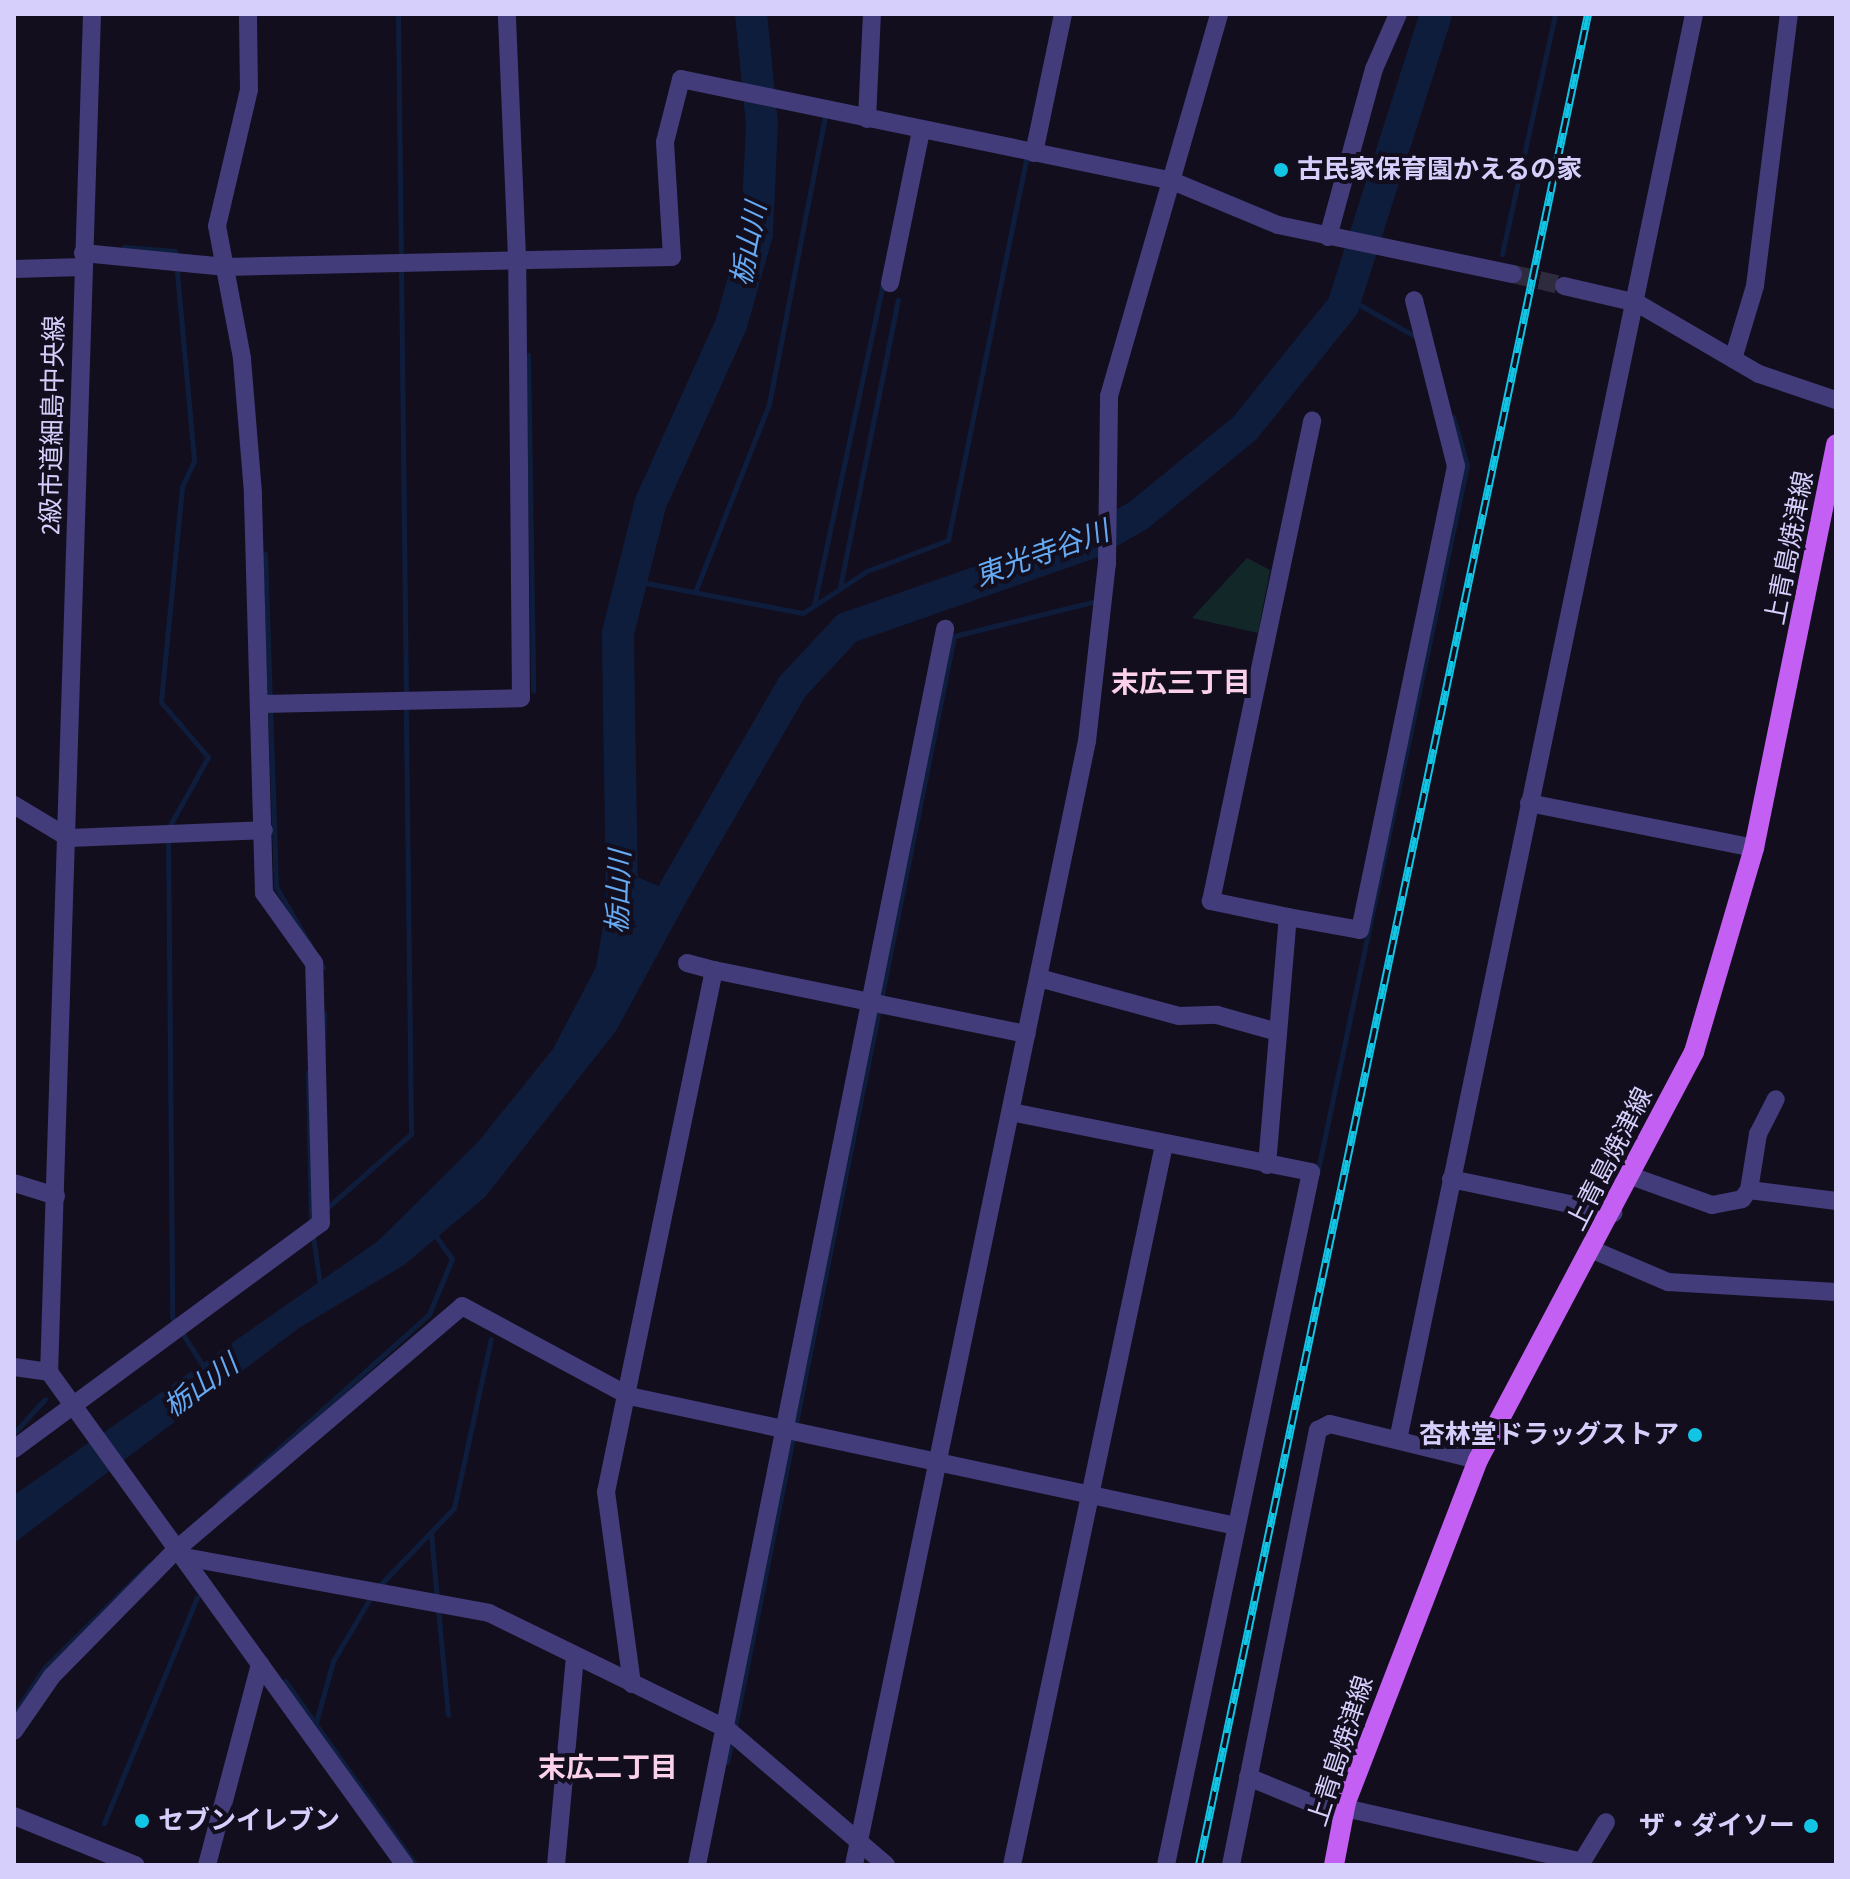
<!DOCTYPE html>
<meta charset="utf-8">
<style>
body{margin:0}
#map{position:relative;width:1850px;height:1879px;overflow:hidden;background:#120e1e;font-family:"Fira Sans Condensed","Noto Sans JP",sans-serif}
div>[style]{position:absolute}
.green>*{inset:0;background:#122828}
.water>*{inset:0;background:#0f1d3d}
.stream>*{height:5px;margin:-2.5px;padding:0 2.5px;transform-origin:2.5px;border-radius:2.5px;background:#0f1d3d}
.river>*{height:32px;margin:-16px;padding:0 16px;transform-origin:16px;border-radius:16px;background:#0f1d3d}
.minor-tunnel>*{height:18px;margin-top:-9px;transform-origin:0;background:repeating-linear-gradient(90deg,#2f2b3f 0 18px,transparent 0 27px)}
.minor>*{height:18px;margin:-9px;padding:0 9px;transform-origin:9px;border-radius:9px;background:#423c7a}
.major>*{height:20px;margin:-10px;padding:0 10px;transform-origin:10px;border-radius:10px;background:#c35ff3}
.rail>*{height:8px;margin-top:-4px;transform-origin:0;background:repeating-linear-gradient(90deg,#120e1e 0 15px,#12c5e5 0 30px);box-sizing:border-box;border-block:2px solid #12c5e5}
.dots>*{width:22px;height:22px;translate:-50% -50%;box-sizing:border-box;border:4px solid #120e1e;border-radius:50%}
span{translate:-50% -50%;white-space:nowrap;text-align:center;line-height:1.15;-webkit-text-stroke:8px #120e1e;paint-order:stroke}
.poi-label{font-size:26px;color:#d6cffb;font-weight:700}
.left{translate:0 -50%;text-align:left}
.right{translate:-100% -50%;text-align:right}
.street-label{font-size:26px;color:#d6cffb}
.water-label{font-size:28px;color:#65aaf3;font-style:italic}
.neighbourhood-label{font-size:28px;color:#fbd1ea;font-weight:700}
.frame{position:absolute;inset:0;border:16px solid #d6cffb;pointer-events:none}
</style>
<div id="map">
<div class="green">
<i style="clip-path:polygon(1247px 558px,1270px 570px,1258px 633px,1192px 618px)"></i>
</div>
<div class="water">
<i style="clip-path:polygon(616px 852px,633px 855px,637px 877px,661px 887px,690px 852px,710px 858px,616px 1031px,485px 1197px,404px 1265px,299px 1328px,14px 1543px,14px 1495px,378px 1241px,478px 1142px,553px 1049px,596px 967px)"></i>
</div>
<div class="stream">
<i style="left:398px;top:14px;width:682px;rotate:89.33deg"></i>
<i style="left:124px;top:247px;width:51px;rotate:4.5deg"></i>
<i style="left:175px;top:251px;width:211px;rotate:84.8deg"></i>
<i style="left:194px;top:461px;width:29px;rotate:115deg"></i>
<i style="left:182px;top:487px;width:216px;rotate:95.6deg"></i>
<i style="left:161px;top:702px;width:72px;rotate:49.5deg"></i>
<i style="left:208px;top:757px;width:82px;rotate:119.1deg"></i>
<i style="left:168px;top:829px;width:488px;rotate:89.5deg"></i>
<i style="left:172px;top:1317px;width:62px;rotate:57.6deg"></i>
<i style="left:1502px;top:254px;width:246px;rotate:-77.5deg"></i>
<i style="left:1346px;top:297px;width:83px;rotate:29.7deg"></i>
<i style="left:528px;top:355px;width:336px;rotate:89.1deg"></i>
<i style="left:265px;top:554px;width:333px;rotate:88.1deg"></i>
<i style="left:276px;top:887px;width:93px;rotate:59.6deg"></i>
<i style="left:631px;top:580px;width:175px;rotate:10.9deg"></i>
<i style="left:803px;top:613px;width:77px;rotate:-33.3deg"></i>
<i style="left:867px;top:571px;width:87px;rotate:-20.9deg"></i>
<i style="left:948px;top:540px;width:392px;rotate:-78.4deg"></i>
<i style="left:840px;top:587px;width:293px;rotate:-78.6deg"></i>
<i style="left:695px;top:592px;width:202px;rotate:-68.5deg"></i>
<i style="left:769px;top:404px;width:294px;rotate:-79deg"></i>
<i style="left:814px;top:605px;width:329px;rotate:-77.9deg"></i>
<i style="left:308px;top:1072px;width:154px;rotate:88.9deg"></i>
<i style="left:322px;top:1082px;width:69px;rotate:-88.3deg"></i>
<i style="left:1317px;top:1174px;width:725px;rotate:-78.05deg"></i>
<i style="left:1467px;top:465px;width:50px;rotate:-106.3deg"></i>
<i style="left:328px;top:1207px;width:111px;rotate:-41.3deg"></i>
<i style="left:411px;top:1134px;width:428px;rotate:-90.7deg"></i>
<i style="left:313px;top:1236px;width:49px;rotate:81.9deg"></i>
<i style="left:14px;top:1433px;width:46px;rotate:-47.6deg"></i>
<i style="left:219px;top:1502px;width:282px;rotate:-41.8deg"></i>
<i style="left:429px;top:1314px;width:60px;rotate:-67.3deg"></i>
<i style="left:452px;top:1259px;width:32px;rotate:-125deg"></i>
<i style="left:431px;top:1533px;width:66px;rotate:84.8deg"></i>
<i style="left:378px;top:1587px;width:110px;rotate:-46.1deg"></i>
<i style="left:454px;top:1508px;width:173px;rotate:-77.7deg"></i>
<i style="left:438px;top:1609px;width:106px;rotate:84.6deg"></i>
<i style="left:285px;top:1681px;width:226px;rotate:54.6deg"></i>
<i style="left:14px;top:1714px;width:55px;rotate:-56.9deg"></i>
<i style="left:44px;top:1668px;width:147px;rotate:-44.4deg"></i>
<i style="left:316px;top:1722px;width:63px;rotate:-74.4deg"></i>
<i style="left:333px;top:1661px;width:77px;rotate:-59.4deg"></i>
<i style="left:734px;top:1731px;width:1117px;rotate:-78.64deg"></i>
<i style="left:954px;top:636px;width:142px;rotate:-13.8deg"></i>
<i style="left:727px;top:1762px;width:23px;rotate:-77deg"></i>
<i style="left:104px;top:1823px;width:244px;rotate:-67.6deg"></i>
</div>
<div class="river">
<i style="left:675px;top:889px;width:233px;rotate:-59.9deg"></i>
<i style="left:792px;top:687px;width:81px;rotate:-47deg"></i>
<i style="left:847px;top:628px;width:260px;rotate:-19.3deg"></i>
<i style="left:1092px;top:542px;width:54px;rotate:-29.9deg"></i>
<i style="left:1139px;top:515px;width:137px;rotate:-39.4deg"></i>
<i style="left:1245px;top:428px;width:156px;rotate:-51.2deg"></i>
<i style="left:1343px;top:306px;width:306px;rotate:-72.3deg"></i>
<i style="left:622px;top:897px;width:264px;rotate:-90.9deg"></i>
<i style="left:618px;top:633px;width:135px;rotate:-75.9deg"></i>
<i style="left:651px;top:502px;width:194px;rotate:-65.7deg"></i>
<i style="left:731px;top:325px;width:96px;rotate:-74.2deg"></i>
<i style="left:757px;top:233px;width:109px;rotate:-87.4deg"></i>
<i style="left:762px;top:124px;width:111px;rotate:-95.7deg"></i>
</div>
<div class="minor-tunnel">
<i style="left:1513px;top:274px;width:52px;rotate:13.2deg"></i>
</div>
<div class="minor">
<i style="left:92px;top:14px;width:1359px;rotate:91.81deg"></i>
<i style="left:49px;top:1372px;width:608px;rotate:54.17deg"></i>
<i style="left:867px;top:119px;width:105px;rotate:-87.3deg"></i>
<i style="left:1034px;top:153px;width:142px;rotate:-78.2deg"></i>
<i style="left:1328px;top:237px;width:174px;rotate:-74.7deg"></i>
<i style="left:1374px;top:69px;width:60px;rotate:-66.4deg"></i>
<i style="left:83px;top:253px;width:144px;rotate:5.6deg"></i>
<i style="left:226px;top:267px;width:446px;rotate:-1.3deg"></i>
<i style="left:672px;top:257px;width:115px;rotate:-93.5deg"></i>
<i style="left:665px;top:142px;width:65px;rotate:-75.7deg"></i>
<i style="left:681px;top:79px;width:499px;rotate:11.7deg"></i>
<i style="left:1170px;top:180px;width:117px;rotate:22.6deg"></i>
<i style="left:1278px;top:225px;width:240px;rotate:11.8deg"></i>
<i style="left:14px;top:269px;width:69px;rotate:-1.7deg"></i>
<i style="left:890px;top:283px;width:155px;rotate:-78.5deg"></i>
<i style="left:1564px;top:286px;width:75px;rotate:13.1deg"></i>
<i style="left:1637px;top:303px;width:141px;rotate:30.2deg"></i>
<i style="left:1759px;top:374px;width:81px;rotate:18.7deg"></i>
<i style="left:1733px;top:359px;width:76px;rotate:-73.2deg"></i>
<i style="left:1755px;top:286px;width:274px;rotate:-82.9deg"></i>
<i style="left:263px;top:704px;width:258px;rotate:-1.3deg"></i>
<i style="left:521px;top:698px;width:441px;rotate:-90.5deg"></i>
<i style="left:517px;top:257px;width:243px;rotate:-92.4deg"></i>
<i style="left:1529px;top:803px;width:229px;rotate:11.3deg"></i>
<i style="left:14px;top:805px;width:64px;rotate:31deg"></i>
<i style="left:69px;top:838px;width:195px;rotate:-2.3deg"></i>
<i style="left:1288px;top:917px;width:73px;rotate:10.2deg"></i>
<i style="left:1360px;top:930px;width:474px;rotate:-78.3deg"></i>
<i style="left:1456px;top:466px;width:171px;rotate:-104.2deg"></i>
<i style="left:687px;top:963px;width:28px;rotate:15deg"></i>
<i style="left:1039px;top:978px;width:145px;rotate:15.2deg"></i>
<i style="left:1179px;top:1016px;width:38px;rotate:-2deg"></i>
<i style="left:1217px;top:1015px;width:63px;rotate:15.6deg"></i>
<i style="left:1011px;top:1112px;width:306px;rotate:11.3deg"></i>
<i style="left:1311px;top:1172px;width:708px;rotate:101.82deg"></i>
<i style="left:1267px;top:1165px;width:249px;rotate:-85.2deg"></i>
<i style="left:1288px;top:917px;width:79px;rotate:-168.3deg"></i>
<i style="left:1211px;top:901px;width:491px;rotate:-78.1deg"></i>
<i style="left:1631px;top:1176px;width:86px;rotate:19.7deg"></i>
<i style="left:1712px;top:1205px;width:31px;rotate:-11deg"></i>
<i style="left:1742px;top:1199px;width:11px;rotate:-52deg"></i>
<i style="left:1749px;top:1190px;width:88px;rotate:7.2deg"></i>
<i style="left:1451px;top:1179px;width:166px;rotate:11.9deg"></i>
<i style="left:14px;top:1183px;width:44px;rotate:17.2deg"></i>
<i style="left:1749px;top:1190px;width:57px;rotate:-80.9deg"></i>
<i style="left:1758px;top:1134px;width:39px;rotate:-63deg"></i>
<i style="left:1593px;top:1250px;width:82px;rotate:23.1deg"></i>
<i style="left:1668px;top:1282px;width:168px;rotate:3.4deg"></i>
<i style="left:14px;top:1367px;width:35px;rotate:8deg"></i>
<i style="left:1398px;top:1440px;width:1456px;rotate:-78.27deg"></i>
<i style="left:14px;top:1449px;width:381px;rotate:-36.4deg"></i>
<i style="left:321px;top:1223px;width:260px;rotate:-91.5deg"></i>
<i style="left:314px;top:963px;width:86px;rotate:-125.5deg"></i>
<i style="left:264px;top:893px;width:400px;rotate:-91.6deg"></i>
<i style="left:253px;top:493px;width:135px;rotate:-94.7deg"></i>
<i style="left:242px;top:358px;width:134px;rotate:-100.7deg"></i>
<i style="left:217px;top:226px;width:140px;rotate:-76.8deg"></i>
<i style="left:249px;top:90px;width:76px;rotate:-90.8deg"></i>
<i style="left:190px;top:1558px;width:304px;rotate:10.4deg"></i>
<i style="left:489px;top:1613px;width:265px;rotate:26deg"></i>
<i style="left:727px;top:1729px;width:209px;rotate:40.5deg"></i>
<i style="left:632px;top:1684px;width:194px;rotate:-97.7deg"></i>
<i style="left:606px;top:1492px;width:533px;rotate:-78.31deg"></i>
<i style="left:714px;top:970px;width:319px;rotate:11.6deg"></i>
<i style="left:14px;top:1731px;width:67px;rotate:-55.4deg"></i>
<i style="left:52px;top:1676px;width:180px;rotate:-45.5deg"></i>
<i style="left:178px;top:1548px;width:373px;rotate:-40.4deg"></i>
<i style="left:462px;top:1306px;width:190px;rotate:28.3deg"></i>
<i style="left:629px;top:1396px;width:621px;rotate:12.09deg"></i>
<i style="left:1248px;top:1777px;width:103px;rotate:22.3deg"></i>
<i style="left:1345px;top:1808px;width:243px;rotate:12.8deg"></i>
<i style="left:14px;top:1816px;width:131px;rotate:22deg"></i>
<i style="left:207px;top:1865px;width:208px;rotate:-75.2deg"></i>
<i style="left:556px;top:1865px;width:209px;rotate:-84.8deg"></i>
<i style="left:697px;top:1865px;width:1261px;rotate:-78.65deg"></i>
<i style="left:854px;top:1865px;width:1148px;rotate:-78.29deg"></i>
<i style="left:1087px;top:741px;width:178px;rotate:-83.6deg"></i>
<i style="left:1107px;top:564px;width:168px;rotate:-89.3deg"></i>
<i style="left:1109px;top:396px;width:398px;rotate:-73.9deg"></i>
<i style="left:1012px;top:1865px;width:736px;rotate:-78.08deg"></i>
<i style="left:1231px;top:1865px;width:444px;rotate:-78.7deg"></i>
<i style="left:1318px;top:1430px;width:13px;rotate:-27deg"></i>
<i style="left:1330px;top:1424px;width:152px;rotate:13.7deg"></i>
<i style="left:1580px;top:1865px;width:50px;rotate:-58.8deg"></i>
</div>
<div class="major">
<i style="left:1334px;top:1865px;width:64px;rotate:-79.2deg"></i>
<i style="left:1346px;top:1802px;width:367px;rotate:-68.9deg"></i>
<i style="left:1478px;top:1460px;width:462px;rotate:-62.1deg"></i>
<i style="left:1694px;top:1052px;width:213px;rotate:-73.6deg"></i>
<i style="left:1754px;top:848px;width:412px;rotate:-78.5deg"></i>
</div>
<div class="rail">
<i style="left:1199px;top:1865px;width:1891px;rotate:-78.13deg"></i>
</div>
<div class="dots">
<i style="left:1281px;top:170px;background:#12c5e5"></i>
<i style="left:1695px;top:1435px;background:#12c5e5"></i>
<i style="left:142px;top:1821px;background:#12c5e5"></i>
<i style="left:1811px;top:1826px;background:#12c5e5"></i>
</div>
<div class="poi-label">
<span class="left" style="left:1297px;top:170px">古民家保育園かえるの家</span>
<span class="right" style="left:1679px;top:1435px">杏林堂ドラッグストア</span>
<span class="left" style="left:158px;top:1821px">セブンイレブン</span>
<span class="right" style="left:1795px;top:1826px">ザ・ダイソー</span>
</div>
<div class="street-label">
<span style="left:53px;top:425px;rotate:-89deg">2級市道細島中央線</span>
<span style="left:1790px;top:548px;rotate:-79deg">上青島焼津線</span>
<span style="left:1610px;top:1159px;rotate:-63deg">上青島焼津線</span>
<span style="left:1341px;top:1751px;rotate:-72deg">上青島焼津線</span>
</div>
<div class="water-label">
<span style="left:749px;top:244px;rotate:-79deg">栃山川</span>
<span style="left:1042px;top:554px;rotate:-20deg">東光寺谷川</span>
<span style="left:619px;top:892px;rotate:-88deg">栃山川</span>
<span style="left:201px;top:1386px;rotate:-36deg">栃山川</span>
</div>
<div class="neighbourhood-label">
<span style="left:1181px;top:683px">末広三丁目</span>
<span style="left:608px;top:1768px">末広二丁目</span>
</div>
<div class="frame"></div>
</div>
